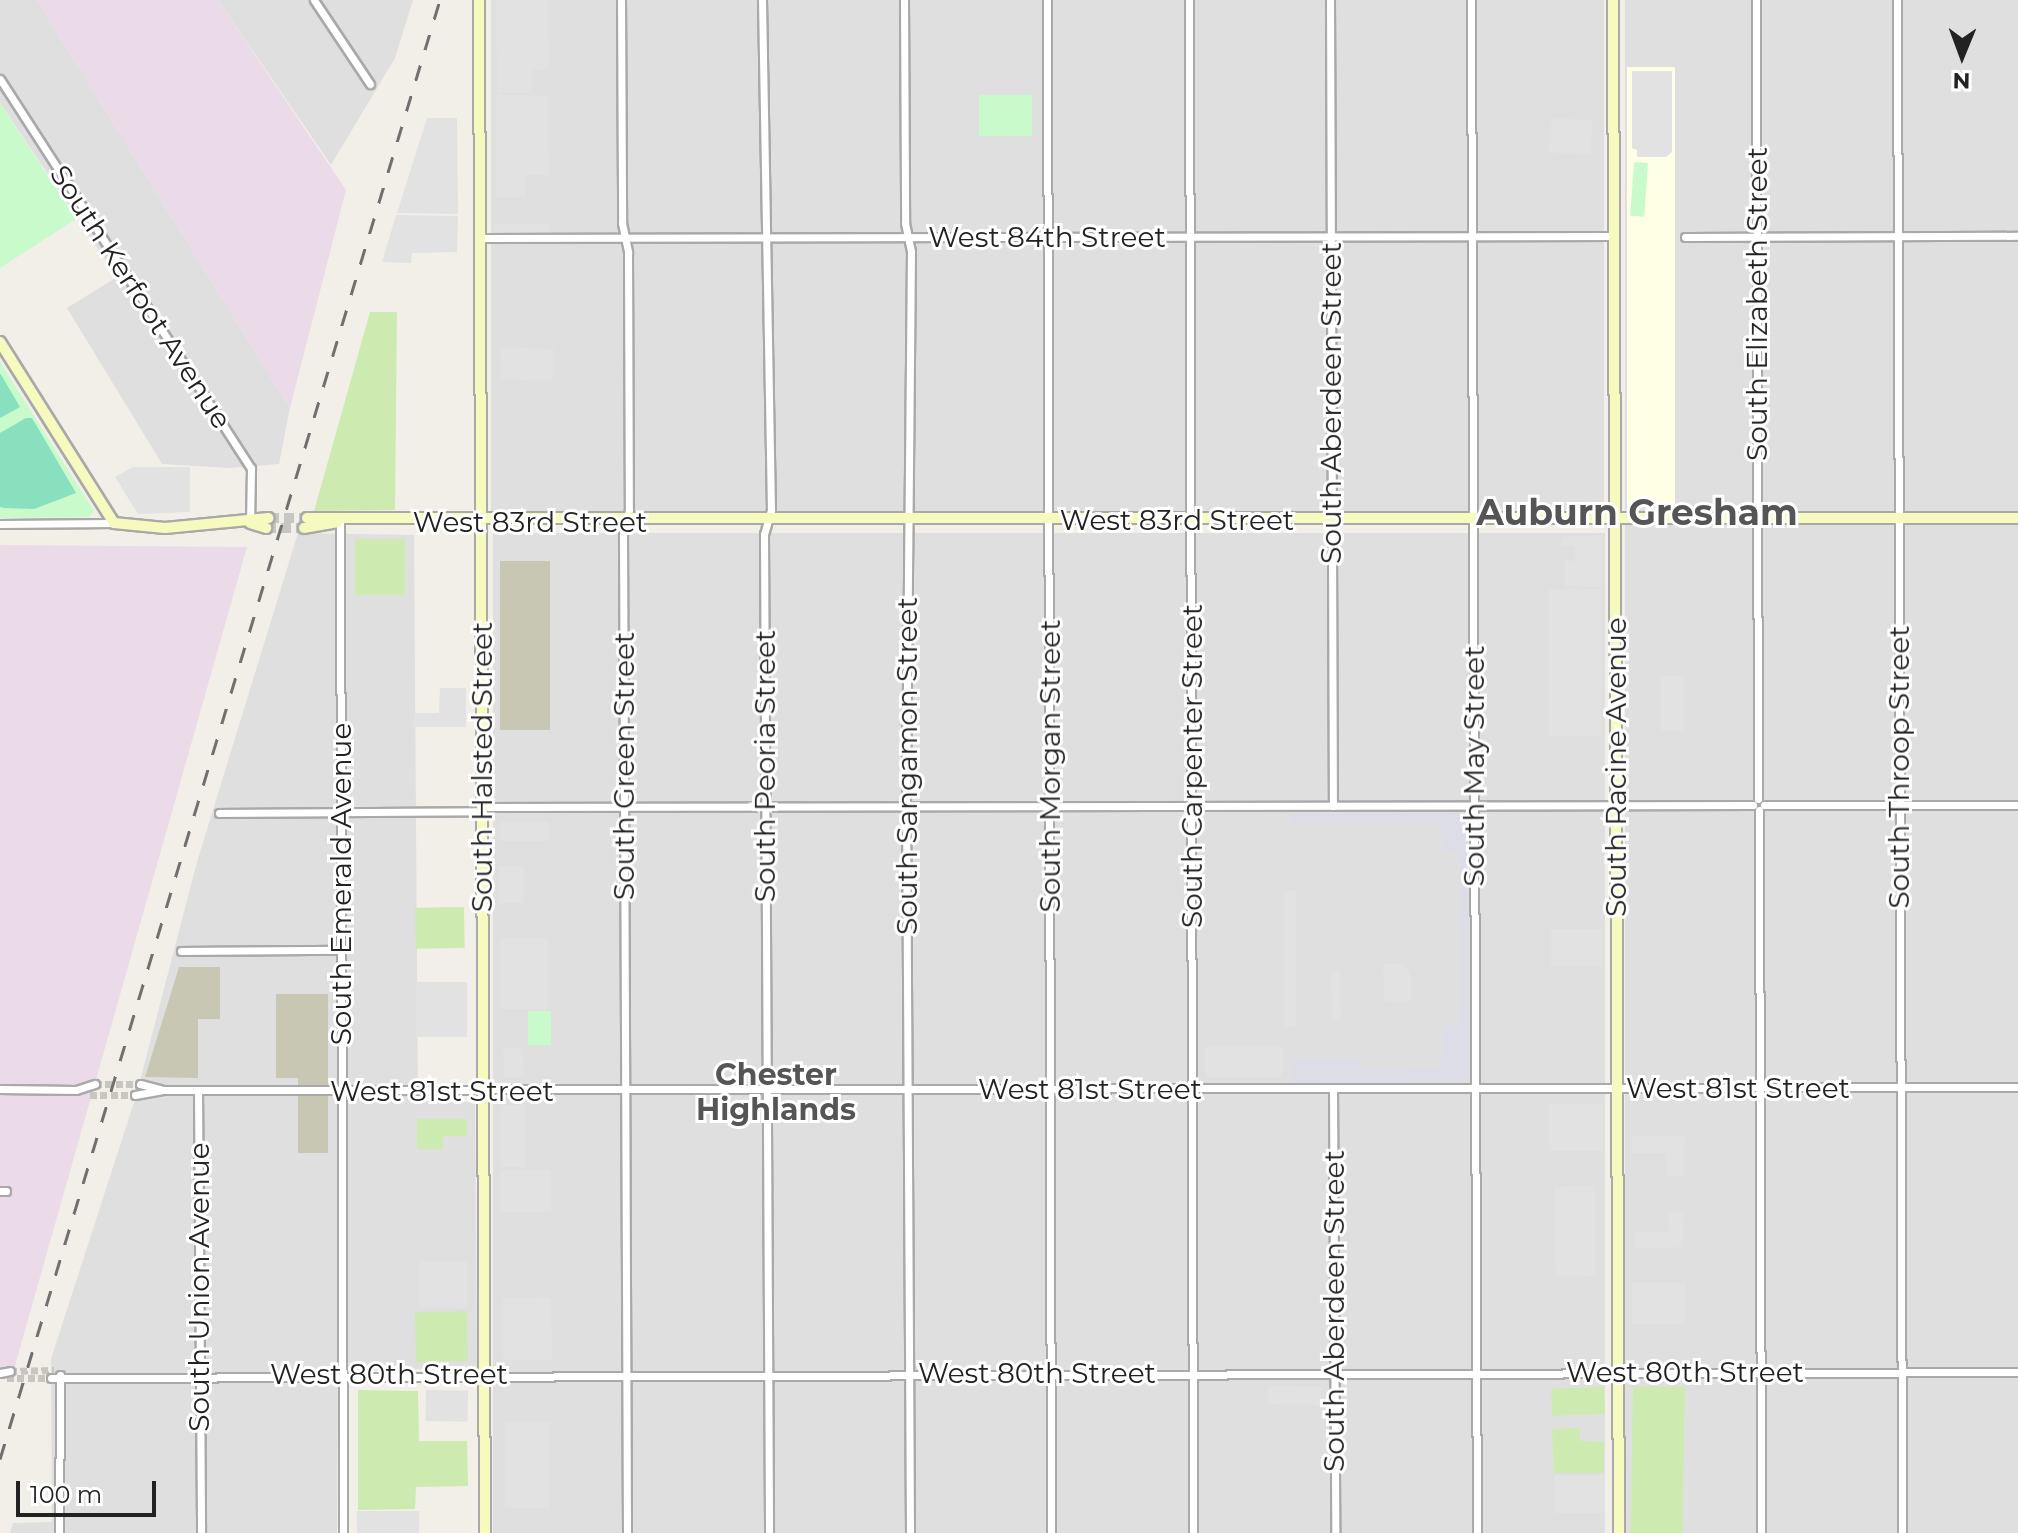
<!DOCTYPE html>
<style>
body{margin:0}
#map{position:relative;width:2018px;height:1533px;overflow:hidden;background:#f2efe9;font-family:Montserrat,sans-serif}
div>[style]{position:absolute}
.residential>*{inset:0;background:#e0dfdf;transform-origin:0 0}
.industrial>*{inset:0;background:#ebdbe8}
.education>*{inset:0;background:#ffffe5;transform-origin:0 0}
.construction>*{inset:0;background:#c7c7b4;transform-origin:0 0}
.grass>*{inset:0;background:#cdebb0;transform-origin:0 0}
.park>*{inset:0;background:#c8facc;transform-origin:0 0}
.pitch>*{inset:0;background:#88e0be}
.parking>*{inset:0;background:#e2e2e2;transform-origin:0 0}
.plaza>*{inset:0;background:#dddde8}
.street-tunnel>*{height:7px;margin-top:-3.5px;transform-origin:0;background:repeating-linear-gradient(90deg,#c8c6c1 0 7px,transparent 0 10.5px)}
.secondary-tunnel>*{height:10px;margin-top:-5px;transform-origin:0;background:repeating-linear-gradient(90deg,#c8c6c1 0 10px,transparent 0 15px)}
.roads{filter:drop-shadow(2px 0 #a9a9a9) drop-shadow(-2px 0 #a9a9a9) drop-shadow(0 2px #a9a9a9) drop-shadow(0 -2px #a9a9a9)}
.street>*{height:7px;margin:-3.5px;padding:0 3.5px;transform-origin:3.5px;border-radius:3.5px;background:#fff}
.secondary>*{height:10px;margin:-5px;padding:0 5px;transform-origin:5px;border-radius:5px;background:#f7fabf}
.rail>*{height:3px;margin-top:-1.5px;transform-origin:0;background:repeating-linear-gradient(90deg,#707070 0 16px,transparent 0 32px)}
span{translate:-50% -50%;white-space:nowrap;text-align:center;line-height:1.15;-webkit-text-stroke:6px #fff;paint-order:stroke}
.street-label{font-size:28px;color:#222}
.neighbourhood-label{font-size:30px;color:#555;font-weight:700}
.district-label{font-size:36px;color:#555;font-weight:700}
.north{position:absolute;left:1922px;top:16px;width:80px;height:80px;-webkit-text-stroke:6px #fff;paint-order:stroke;rotate:181deg;font-size:22px;font-weight:700;line-height:32px;text-align:center;color:#222}
.north::after{content:'';display:block;margin:auto;width:28px;height:36px;background:#222;clip-path:polygon(50% 0,100% 100%,50% 72%,0 100%)}
.scale{position:absolute;left:16px;top:1481px;width:140px;height:36px;box-sizing:border-box;border:4px solid #222;border-top:0;padding-left:10px;font-size:24px;line-height:28px;white-space:nowrap;color:#222;-webkit-text-stroke:6px #fff;paint-order:stroke}
</style>
<div id="map">
<div class="residential">
<i style="clip-path:polygon(0 0,37px 0,290px 408px,279px 464px,229px 468px,162px 464px,67px 308px,117px 277px,0 103px)"></i>
<i style="clip-path:polygon(218px 0,413px 0,395px 58px,331px 165px)"></i>
<i style="left:491px;top:0;width:1113px;height:513px"></i>
<i style="left:1625px;top:0;width:393px;height:1533px"></i>
<i style="clip-path:polygon(298px 533px,414px 535px,418px 1101px,475px 1102px,477px 1368px,338px 1371px,337px 1533px,10px 1533px,13px 1523px,52px 1522px,51px 1359px,136px 1096px,197px 862px)"></i>
<i style="left:1605px;top:533px;width:1000px;height:1112px;rotate:90deg"></i>
</div>
<div class="industrial">
<i style="clip-path:polygon(37px 0,218px 0,346px 190px,290px 408px)"></i>
<i style="clip-path:polygon(0 545px,247px 547px,14px 1369px,0 1369px)"></i>
</div>
<div class="education">
<i style="left:1627px;top:67px;width:48px;height:439px"></i>
</div>
<div class="construction">
<i style="left:500px;top:561px;width:50px;height:169px"></i>
<i style="clip-path:polygon(179px 967px,220px 967px,220px 1019px,198px 1019px,198px 1078px,145px 1077px)"></i>
<i style="clip-path:polygon(276px 994px,328px 994px,328px 1153px,298px 1153px,298px 1078px,276px 1078px)"></i>
</div>
<div class="grass">
<i style="clip-path:polygon(370px 312px,397px 312px,395px 510px,314px 511px)"></i>
<i style="left:355px;top:539px;width:50px;height:56px"></i>
<i style="left:464px;top:907px;width:41px;height:49px;rotate:89deg"></i>
<i style="clip-path:polygon(417px 1119px,467px 1119px,467px 1136px,443px 1136px,443px 1149px,417px 1149px)"></i>
<i style="left:467px;top:1311px;width:50px;height:52px;rotate:89deg"></i>
<i style="left:1633px;top:1386px;width:52px;height:147px;rotate:1deg"></i>
<i style="left:1604px;top:1387px;width:27px;height:53px;rotate:88deg"></i>
<i style="clip-path:polygon(358px 1390px,418px 1391px,419px 1441px,467px 1441px,468px 1486px,416px 1487px,415px 1509px,358px 1510px)"></i>
<i style="clip-path:polygon(1580px 1428px,1580px 1441px,1604px 1442px,1604px 1473px,1554px 1473px,1552px 1429px)"></i>
</div>
<div class="park">
<i style="left:979px;top:95px;width:53px;height:41px"></i>
<i style="clip-path:polygon(0 103px,76px 219px,0 268px)"></i>
<i style="left:1634px;top:162px;width:14px;height:54px;rotate:4deg"></i>
<i style="clip-path:polygon(0 362px,94px 511px,89px 517px,0 518px)"></i>
<i style="left:528px;top:1011px;width:23px;height:34px"></i>
</div>
<div class="pitch">
<i style="clip-path:polygon(0 373px,20px 407px,0 418px)"></i>
<i style="clip-path:polygon(26px 418px,32px 418px,76px 493px,34px 509px,4px 508px,0 507px,0 433px)"></i>
</div>
<div class="parking">
<i style="clip-path:polygon(496px 0,548px 0,549px 69px,532px 70px,532px 93px,497px 93px)"></i>
<i style="clip-path:polygon(1632px 71px,1672px 71px,1672px 152px,1666px 157px,1637px 157px,1637px 150px,1632px 148px)"></i>
<i style="clip-path:polygon(496px 94px,548px 96px,549px 175px,526px 175px,526px 197px,496px 197px)"></i>
<i style="clip-path:polygon(427px 118px,457px 118px,458px 214px,397px 213px)"></i>
<i style="left:1592px;top:120px;width:34px;height:41px;rotate:92deg"></i>
<i style="clip-path:polygon(396px 215px,458px 216px,457px 252px,412px 253px,411px 263px,382px 262px)"></i>
<i style="left:494px;top:224px;width:56px;height:9px"></i>
<i style="left:554px;top:349px;width:32px;height:53px;rotate:92deg"></i>
<i style="clip-path:polygon(133px 467px,190px 467px,190px 512px,138px 514px,115px 477px)"></i>
<i style="clip-path:polygon(1602px 535px,1602px 587px,1565px 586px,1565px 561px,1575px 561px,1575px 546px,1561px 546px,1561px 537px)"></i>
<i style="left:1549px;top:589px;width:52px;height:147px"></i>
<i style="left:1661px;top:676px;width:23px;height:55px"></i>
<i style="clip-path:polygon(440px 688px,466px 688px,466px 727px,414px 727px,414px 713px,439px 713px)"></i>
<i style="left:500px;top:822px;width:49px;height:19px"></i>
<i style="left:499px;top:866px;width:25px;height:37px"></i>
<i style="left:1284px;top:891px;width:12px;height:136px"></i>
<i style="left:1551px;top:929px;width:51px;height:37px"></i>
<i style="left:500px;top:938px;width:48px;height:71px"></i>
<i style="clip-path:polygon(1383px 964px,1403px 964px,1410px 973px,1410px 1002px,1384px 1001px)"></i>
<i style="left:1340px;top:970px;width:50px;height:9px;rotate:89deg"></i>
<i style="left:467px;top:982px;width:55px;height:51px;rotate:90deg"></i>
<i style="left:1282px;top:1046px;width:31px;height:76px;rotate:90deg"></i>
<i style="clip-path:polygon(521px 1047px,525px 1077px,504px 1077px,503px 1048px)"></i>
<i style="left:1550px;top:1104px;width:53px;height:47px"></i>
<i style="left:500px;top:1105px;width:25px;height:62px"></i>
<i style="clip-path:polygon(1632px 1136px,1685px 1136px,1684px 1176px,1666px 1176px,1666px 1153px,1632px 1153px)"></i>
<i style="left:500px;top:1170px;width:51px;height:42px"></i>
<i style="left:1594px;top:1186px;width:90px;height:40px;rotate:89deg"></i>
<i style="clip-path:polygon(1684px 1211px,1682px 1247px,1635px 1249px,1634px 1232px,1668px 1232px,1669px 1212px)"></i>
<i style="left:467px;top:1261px;width:47px;height:48px;rotate:90deg"></i>
<i style="left:1632px;top:1283px;width:53px;height:41px"></i>
<i style="left:551px;top:1297px;width:63px;height:49px;rotate:89deg"></i>
<i style="left:1268px;top:1386px;width:53px;height:18px;rotate:1deg"></i>
<i style="left:426px;top:1390px;width:42px;height:31px;rotate:1deg"></i>
<i style="left:505px;top:1422px;width:45px;height:86px"></i>
<i style="left:1554px;top:1475px;width:50px;height:38px"></i>
<i style="left:419px;top:1511px;width:22px;height:62px;rotate:90deg"></i>
</div>
<div class="plaza">
<i style="clip-path:polygon(1468px 813px,1469px 1081px,1294px 1083px,1289px 1059px,1359px 1060px,1360px 1070px,1440px 1069px,1444px 1028px,1461px 1021px,1460px 865px,1455px 853px,1443px 852px,1440px 823px,1291px 823px,1292px 814px)"></i>
</div>
<div class="street-tunnel">
<i style="left:95px;top:1084px;width:45px"></i>
<i style="left:90px;top:1095px;width:45px"></i>
<i style="left:10px;top:1371px;width:44px;rotate:-1.3deg"></i>
<i style="left:7px;top:1378px;width:44px"></i>
</div>
<div class="secondary-tunnel">
<i style="left:269px;top:518px;width:38px"></i>
<i style="left:266px;top:528px;width:38px"></i>
</div>
<div class="roads">
<div class="street">
<i style="left:314px;top:0;width:101px;rotate:56.3deg"></i>
<i style="left:621px;top:0;width:223px;rotate:89.7deg"></i>
<i style="left:622px;top:223px;width:30px;rotate:78deg"></i>
<i style="left:628px;top:252px;width:258px;rotate:89.8deg"></i>
<i style="left:629px;top:510px;width:25px;rotate:104deg"></i>
<i style="left:623px;top:534px;width:999px;rotate:89.77deg"></i>
<i style="left:762px;top:0;width:510px;rotate:88.99deg"></i>
<i style="left:771px;top:510px;width:25px;rotate:106deg"></i>
<i style="left:764px;top:534px;width:999px;rotate:89.71deg"></i>
<i style="left:904px;top:0;width:223px;rotate:89.7deg"></i>
<i style="left:905px;top:223px;width:29px;rotate:78deg"></i>
<i style="left:911px;top:251px;width:542px;rotate:90.53deg"></i>
<i style="left:906px;top:793px;width:740px;rotate:89.69deg"></i>
<i style="left:1047px;top:0;width:1533px;rotate:89.85deg"></i>
<i style="left:1189px;top:0;width:1533px;rotate:89.85deg"></i>
<i style="left:1330px;top:0;width:806px;rotate:89.79deg"></i>
<i style="left:1471px;top:0;width:1533px;rotate:89.78deg"></i>
<i style="left:1756px;top:0;width:799px;rotate:89.86deg"></i>
<i style="left:1897px;top:0;width:1533px;rotate:89.81deg"></i>
<i style="left:0;top:79px;width:463px;rotate:57.2deg"></i>
<i style="left:251px;top:468px;width:55px;rotate:91deg"></i>
<i style="left:1685px;top:237px;width:333px;rotate:-0.2deg"></i>
<i style="left:480px;top:238px;width:1134px;rotate:-0.1deg"></i>
<i style="left:340px;top:522px;width:1011px;rotate:89.83deg"></i>
<i style="left:0;top:524px;width:114px;rotate:-0.5deg"></i>
<i style="left:1764px;top:805px;width:254px"></i>
<i style="left:482px;top:807px;width:1271px;rotate:-0.09deg"></i>
<i style="left:1759px;top:810px;width:723px;rotate:89.84deg"></i>
<i style="left:219px;top:813px;width:263px;rotate:-0.4deg"></i>
<i style="left:181px;top:951px;width:160px;rotate:-0.4deg"></i>
<i style="left:140px;top:1084px;width:21px;rotate:14deg"></i>
<i style="left:1333px;top:1088px;width:445px;rotate:89.7deg"></i>
<i style="left:0;top:1089px;width:76px;rotate:0.8deg"></i>
<i style="left:76px;top:1090px;width:20px;rotate:-18deg"></i>
<i style="left:198px;top:1090px;width:443px;rotate:89.6deg"></i>
<i style="left:135px;top:1095px;width:27px;rotate:-10deg"></i>
<i style="left:162px;top:1090px;width:1856px;rotate:-0.09deg"></i>
<i style="left:0;top:1191px;width:6px"></i>
<i style="left:0;top:1373px;width:10px;rotate:-11deg"></i>
<i style="left:51px;top:1378px;width:1967px;rotate:-0.17deg"></i>
<i style="left:59px;top:1533px;width:158px;rotate:-89.6deg"></i>
</div>
<div class="secondary">
<i style="left:479px;top:0;width:1533px;rotate:89.78deg"></i>
<i style="left:1613px;top:0;width:1533px;rotate:89.78deg"></i>
<i style="left:0;top:342px;width:214px;rotate:57.8deg"></i>
<i style="left:114px;top:523px;width:51px;rotate:5.6deg"></i>
<i style="left:165px;top:528px;width:104px;rotate:-5.5deg"></i>
<i style="left:307px;top:518px;width:1711px"></i>
<i style="left:250px;top:523px;width:17px;rotate:17deg"></i>
<i style="left:304px;top:528px;width:34px;rotate:-10deg"></i>
</div>
</div>
<div class="rail">
<i style="left:0;top:1459px;width:1524px;rotate:-73.22deg"></i>
</div>
<div class="street-label">
<span style="left:1047px;top:237px">West 84th Street</span>
<span style="left:141px;top:297px;rotate:57deg">South Kerfoot Avenue</span>
<span style="left:1757px;top:304px;rotate:-90deg">South Elizabeth Street</span>
<span style="left:1331px;top:403px;rotate:-90deg">South Aberdeen Street</span>
<span style="left:1177px;top:520px">West 83rd Street</span>
<span style="left:530px;top:522px">West 83rd Street</span>
<span style="left:624px;top:766px;rotate:-90deg">South Green Street</span>
<span style="left:765px;top:766px;rotate:-90deg">South Peoria Street</span>
<span style="left:907px;top:766px;rotate:-90deg">South Sangamon Street</span>
<span style="left:1050px;top:766px;rotate:-90deg">South Morgan Street</span>
<span style="left:1192px;top:766px;rotate:-90deg">South Carpenter Street</span>
<span style="left:1474px;top:766px;rotate:-90deg">South May Street</span>
<span style="left:482px;top:767px;rotate:-90deg">South Halsted Street</span>
<span style="left:1616px;top:767px;rotate:-90deg">South Racine Avenue</span>
<span style="left:1899px;top:767px;rotate:-90deg">South Throop Street</span>
<span style="left:341px;top:884px;rotate:-90deg">South Emerald Avenue</span>
<span style="left:1738px;top:1088px">West 81st Street</span>
<span style="left:1090px;top:1089px">West 81st Street</span>
<span style="left:442px;top:1091px">West 81st Street</span>
<span style="left:199px;top:1287px;rotate:-90deg">South Union Avenue</span>
<span style="left:1334px;top:1311px;rotate:-90deg">South Aberdeen Street</span>
<span style="left:1685px;top:1372px">West 80th Street</span>
<span style="left:1037px;top:1373px">West 80th Street</span>
<span style="left:389px;top:1374px">West 80th Street</span>
</div>
<div class="neighbourhood-label">
<span style="left:776px;top:1092px">Chester<br>Highlands</span>
</div>
<div class="district-label">
<span style="left:1637px;top:513px">Auburn Gresham</span>
</div>
<div class="north">N</div>
<div class="scale">100 m</div>
</div>
